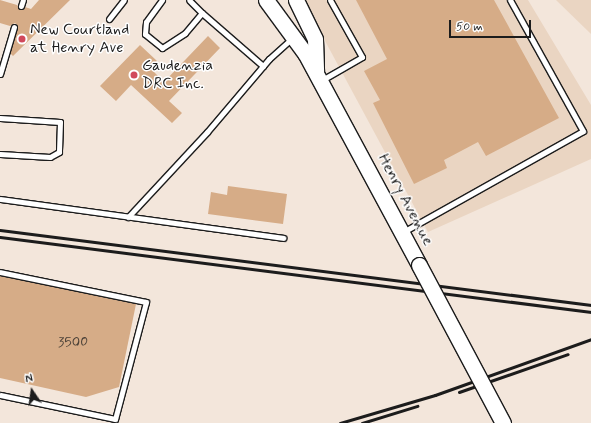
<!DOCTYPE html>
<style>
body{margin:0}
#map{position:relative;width:591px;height:423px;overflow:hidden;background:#f3e6db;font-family:Mynerve,sans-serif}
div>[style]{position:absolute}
.built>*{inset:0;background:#ead5c2}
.building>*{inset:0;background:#d6ac87}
.roads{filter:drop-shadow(1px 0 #1c1c1c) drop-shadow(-1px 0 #1c1c1c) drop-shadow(0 1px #1c1c1c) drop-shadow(0 -1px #1c1c1c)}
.lane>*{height:5px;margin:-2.5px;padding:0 2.5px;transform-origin:2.5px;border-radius:2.5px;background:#fff}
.primary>*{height:15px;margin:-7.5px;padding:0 7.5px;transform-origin:7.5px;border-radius:7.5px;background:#fff}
.rail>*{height:3px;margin:-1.5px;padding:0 1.5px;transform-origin:1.5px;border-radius:1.5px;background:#1c1c1c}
.bridges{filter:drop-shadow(1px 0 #1c1c1c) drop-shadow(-1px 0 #1c1c1c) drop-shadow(0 1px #1c1c1c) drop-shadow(0 -1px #1c1c1c)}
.primary-bridge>*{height:15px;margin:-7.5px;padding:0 7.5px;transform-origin:7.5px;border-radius:7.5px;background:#fff}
.dots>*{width:11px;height:11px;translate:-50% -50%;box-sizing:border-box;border:2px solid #fff;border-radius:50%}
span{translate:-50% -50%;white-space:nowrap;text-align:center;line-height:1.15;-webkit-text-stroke:3px #fff;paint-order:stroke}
.number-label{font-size:14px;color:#4a4037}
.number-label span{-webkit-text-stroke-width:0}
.poi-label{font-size:16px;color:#1c1c1c}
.left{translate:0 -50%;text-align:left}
.street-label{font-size:16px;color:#1c1c1c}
.north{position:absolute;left:12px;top:371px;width:40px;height:40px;-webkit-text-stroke:3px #fff;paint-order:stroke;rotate:347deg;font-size:11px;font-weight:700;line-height:16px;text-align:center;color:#1c1c1c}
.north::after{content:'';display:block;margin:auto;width:14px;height:18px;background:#1c1c1c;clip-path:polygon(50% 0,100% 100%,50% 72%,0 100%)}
.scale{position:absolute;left:449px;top:20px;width:82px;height:18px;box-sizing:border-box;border:2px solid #1c1c1c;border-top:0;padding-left:5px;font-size:12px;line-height:14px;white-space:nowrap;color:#1c1c1c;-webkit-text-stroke:3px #fff;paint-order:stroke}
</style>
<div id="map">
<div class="built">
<i style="clip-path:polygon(303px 0,528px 0,591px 105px,591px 159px,428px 232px)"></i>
<i style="clip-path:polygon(556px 0,591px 0,591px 34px)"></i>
</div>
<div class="building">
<i style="clip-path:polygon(0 0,17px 5px,21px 10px,25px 7px,31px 9px,39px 0,70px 0,13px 56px,10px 53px,18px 26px,15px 23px,10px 26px,0 23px)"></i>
<i style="clip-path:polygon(356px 0,494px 0,559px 118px,486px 156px,478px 142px,444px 160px,447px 168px,414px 184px,373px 103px,380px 100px,364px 71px,387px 59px)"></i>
<i style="clip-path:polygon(208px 36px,220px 48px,169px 101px,182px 113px,172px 123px,131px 85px,116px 101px,100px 86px,140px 45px,157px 61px,150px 68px,164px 82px)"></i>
<i style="clip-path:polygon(228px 186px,287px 194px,283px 224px,208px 214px,211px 192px,227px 195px)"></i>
<i style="clip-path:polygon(0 276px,136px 304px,119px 387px,86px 397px,0 378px)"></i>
</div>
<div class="roads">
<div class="lane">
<i style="left:162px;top:0;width:27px;rotate:126deg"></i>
<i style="left:146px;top:22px;width:12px;rotate:95deg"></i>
<i style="left:145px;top:34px;width:22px;rotate:39deg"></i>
<i style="left:162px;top:48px;width:27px;rotate:-33deg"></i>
<i style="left:185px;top:33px;width:26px;rotate:-50deg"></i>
<i style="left:202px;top:13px;width:18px;rotate:-135deg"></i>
<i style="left:21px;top:6px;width:6px;rotate:-72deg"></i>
<i style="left:202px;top:13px;width:81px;rotate:41deg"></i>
<i style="left:109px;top:19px;width:24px;rotate:-52deg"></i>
<i style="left:0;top:74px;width:49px;rotate:-73.4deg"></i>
<i style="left:322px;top:80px;width:46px;rotate:-29.9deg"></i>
<i style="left:362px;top:57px;width:65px;rotate:-119.3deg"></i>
<i style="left:0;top:118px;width:60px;rotate:3.8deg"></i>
<i style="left:60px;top:122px;width:30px;rotate:92deg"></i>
<i style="left:59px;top:152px;width:10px;rotate:151deg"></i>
<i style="left:50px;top:157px;width:50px;rotate:-176.6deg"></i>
<i style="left:0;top:199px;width:286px;rotate:7.8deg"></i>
<i style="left:128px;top:217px;width:116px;rotate:-47.1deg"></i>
<i style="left:207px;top:132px;width:96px;rotate:-49.7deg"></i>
<i style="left:269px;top:59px;width:31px;rotate:-42deg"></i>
<i style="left:403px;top:232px;width:206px;rotate:-29.3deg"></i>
<i style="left:583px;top:131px;width:150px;rotate:-119.1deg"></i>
<i style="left:0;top:272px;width:149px;rotate:11.6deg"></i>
<i style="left:146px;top:302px;width:121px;rotate:104.8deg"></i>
<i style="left:115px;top:419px;width:117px;rotate:-168.2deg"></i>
</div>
<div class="primary">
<i style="left:266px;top:0;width:66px;rotate:53.7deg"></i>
<i style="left:305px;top:53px;width:241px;rotate:61.7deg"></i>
<i style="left:296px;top:0;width:43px;rotate:64deg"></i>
<i style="left:315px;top:39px;width:32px;rotate:88deg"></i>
</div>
</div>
<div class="rail">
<i style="left:0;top:230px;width:596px;rotate:7.23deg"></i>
<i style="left:0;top:237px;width:596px;rotate:7.23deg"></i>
<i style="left:459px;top:392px;width:115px;rotate:-19.2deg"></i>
<i style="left:340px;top:423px;width:99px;rotate:-16.4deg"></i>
<i style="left:435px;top:395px;width:166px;rotate:-19.7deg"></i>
<i style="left:362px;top:423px;width:58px;rotate:-17.2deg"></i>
</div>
<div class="bridges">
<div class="primary-bridge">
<i style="left:419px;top:265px;width:179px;rotate:62deg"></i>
</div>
</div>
<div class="dots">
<i style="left:22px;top:39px;background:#d1495b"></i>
<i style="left:134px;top:75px;background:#d1495b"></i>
</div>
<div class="number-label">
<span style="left:73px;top:342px">3500</span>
</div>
<div class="poi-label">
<span class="left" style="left:30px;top:39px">New Courtland<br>at Henry Ave</span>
<span class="left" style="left:142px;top:75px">Gaudenzia<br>DRC Inc.</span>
</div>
<div class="street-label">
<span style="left:405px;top:200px;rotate:62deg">Henry Avenue</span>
</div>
<div class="north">N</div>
<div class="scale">50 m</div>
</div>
